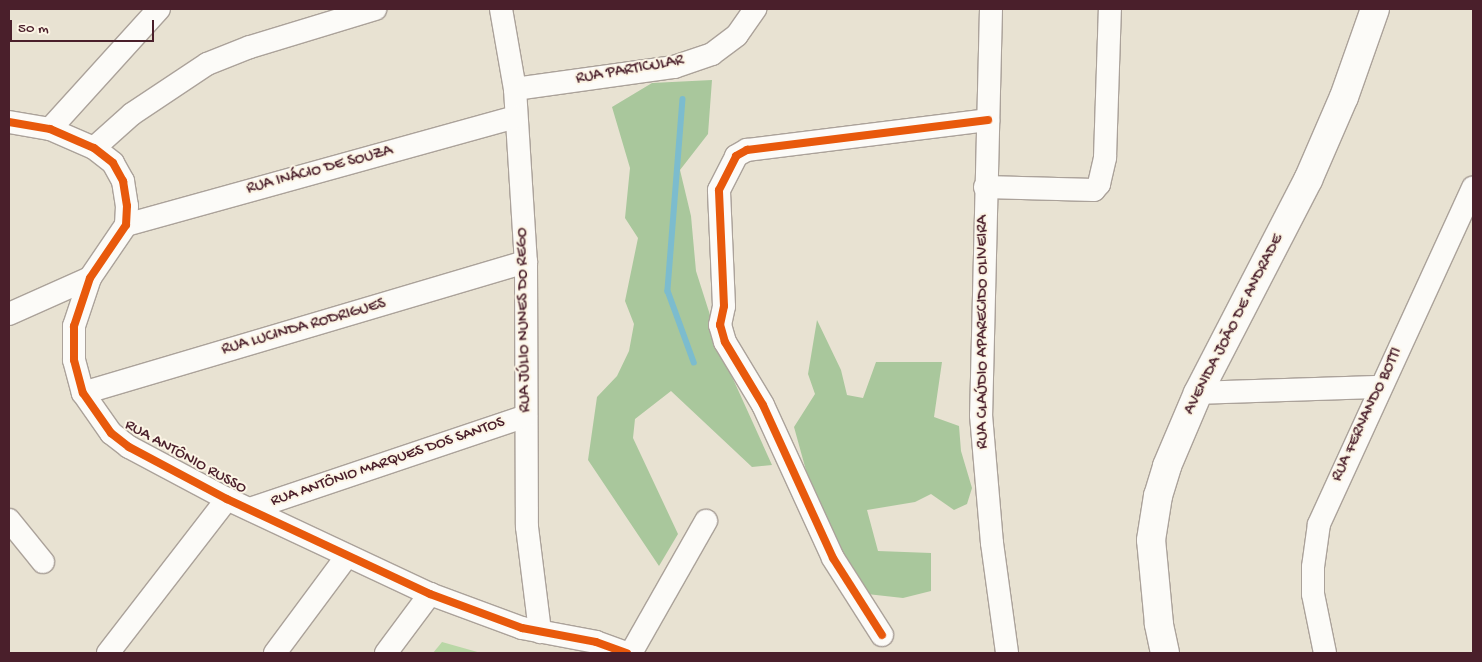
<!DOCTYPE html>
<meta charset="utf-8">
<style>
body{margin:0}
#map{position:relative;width:1482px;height:662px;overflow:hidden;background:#e8e2d2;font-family:"Gochi Hand",sans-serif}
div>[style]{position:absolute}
.green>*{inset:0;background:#b9d7a6}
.forest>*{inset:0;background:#a9c79c}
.stream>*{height:5.5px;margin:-2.75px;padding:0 2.75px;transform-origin:2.75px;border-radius:2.75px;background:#7cbcce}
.roads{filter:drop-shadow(1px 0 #aba29a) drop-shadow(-1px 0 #aba29a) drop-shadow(0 1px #aba29a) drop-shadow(0 -1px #aba29a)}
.minor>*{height:22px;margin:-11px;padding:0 11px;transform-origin:11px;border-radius:11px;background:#fcfbf8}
.major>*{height:28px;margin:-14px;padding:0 14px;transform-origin:14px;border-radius:14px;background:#fcfbf8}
.cycleway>*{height:8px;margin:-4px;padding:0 4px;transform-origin:4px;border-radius:4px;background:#e8590c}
span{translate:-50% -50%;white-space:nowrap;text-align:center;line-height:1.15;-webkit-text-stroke:4px #fcf5e5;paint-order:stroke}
.street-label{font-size:16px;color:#4a1f2b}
.frame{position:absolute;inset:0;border:10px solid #4a1f2b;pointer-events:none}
.scale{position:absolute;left:10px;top:20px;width:144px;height:22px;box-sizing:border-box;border:2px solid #4a1f2b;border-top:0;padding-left:6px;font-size:15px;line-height:18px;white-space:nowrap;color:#4a1f2b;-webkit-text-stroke:4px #fcf5e5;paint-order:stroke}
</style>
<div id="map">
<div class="green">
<i style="clip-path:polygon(442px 642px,481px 653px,433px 653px)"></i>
</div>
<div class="forest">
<i style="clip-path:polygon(712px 80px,708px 134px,680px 170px,691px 216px,696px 271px,724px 359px,772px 465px,752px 467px,671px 391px,635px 419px,633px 438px,678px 534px,659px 566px,588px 460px,597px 397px,617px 376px,629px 351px,634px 324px,625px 301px,638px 238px,625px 218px,630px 168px,612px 107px,652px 83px)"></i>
<i style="clip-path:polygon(817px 320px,841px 370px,847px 395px,863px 398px,876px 362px,942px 362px,934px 417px,959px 426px,961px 451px,972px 488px,967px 504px,954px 510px,931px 494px,915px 502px,867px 510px,878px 551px,931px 553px,931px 591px,903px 598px,867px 594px,846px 574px,815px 503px,794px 427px,815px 394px,808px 374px)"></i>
</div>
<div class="stream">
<i style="left:683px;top:99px;width:193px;rotate:94.5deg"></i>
<i style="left:668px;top:291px;width:76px;rotate:69.9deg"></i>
</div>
<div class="roads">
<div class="minor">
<i style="left:501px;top:9px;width:81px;rotate:80.1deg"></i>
<i style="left:515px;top:89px;width:173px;rotate:86.4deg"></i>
<i style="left:526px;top:262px;width:265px;rotate:89.8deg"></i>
<i style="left:527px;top:527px;width:106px;rotate:82.9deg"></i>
<i style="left:991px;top:9px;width:406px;rotate:91.4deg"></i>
<i style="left:981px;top:415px;width:128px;rotate:85.1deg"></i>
<i style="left:992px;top:543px;width:111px;rotate:82.2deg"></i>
<i style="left:515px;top:89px;width:161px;rotate:-7.9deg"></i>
<i style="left:674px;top:67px;width:40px;rotate:-18.9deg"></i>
<i style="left:712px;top:54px;width:31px;rotate:-37deg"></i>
<i style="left:737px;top:35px;width:32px;rotate:-55deg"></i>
<i style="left:9px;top:122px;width:42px;rotate:9.7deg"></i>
<i style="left:50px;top:129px;width:48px;rotate:23.4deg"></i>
<i style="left:94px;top:148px;width:24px;rotate:38deg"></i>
<i style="left:113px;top:163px;width:21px;rotate:61deg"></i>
<i style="left:123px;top:181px;width:25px;rotate:81deg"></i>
<i style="left:127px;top:206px;width:19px;rotate:93deg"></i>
<i style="left:126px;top:225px;width:64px;rotate:124.2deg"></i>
<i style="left:90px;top:278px;width:51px;rotate:108.4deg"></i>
<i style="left:74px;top:326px;width:34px;rotate:90deg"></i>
<i style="left:74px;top:360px;width:34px;rotate:75deg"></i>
<i style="left:83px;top:393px;width:49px;rotate:55deg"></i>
<i style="left:111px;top:433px;width:23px;rotate:38deg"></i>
<i style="left:129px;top:447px;width:111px;rotate:28deg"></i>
<i style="left:227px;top:499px;width:224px;rotate:25.1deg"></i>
<i style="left:430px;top:594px;width:98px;rotate:20.3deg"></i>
<i style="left:522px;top:628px;width:75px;rotate:10.7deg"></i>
<i style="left:596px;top:642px;width:33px;rotate:20deg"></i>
<i style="left:50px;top:129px;width:162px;rotate:-47.8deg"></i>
<i style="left:94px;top:148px;width:51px;rotate:-41.8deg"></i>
<i style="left:132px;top:114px;width:90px;rotate:-33.7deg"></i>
<i style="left:207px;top:64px;width:46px;rotate:-21.6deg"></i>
<i style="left:250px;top:47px;width:131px;rotate:-16.9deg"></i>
<i style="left:985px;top:187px;width:109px;rotate:1.6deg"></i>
<i style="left:1094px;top:190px;width:8px;rotate:-50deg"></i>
<i style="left:1099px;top:184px;width:28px;rotate:-77deg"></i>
<i style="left:1105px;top:157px;width:148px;rotate:-88.1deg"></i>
<i style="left:126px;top:225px;width:404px;rotate:-15.5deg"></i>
<i style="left:9px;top:314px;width:89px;rotate:-24deg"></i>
<i style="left:83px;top:393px;width:462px;rotate:-16.5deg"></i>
<i style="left:1198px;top:393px;width:182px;rotate:-1.9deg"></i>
<i style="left:250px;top:509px;width:291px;rotate:-18.6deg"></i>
<i style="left:9px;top:520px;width:54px;rotate:51deg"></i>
<i style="left:882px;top:635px;width:91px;rotate:-122.5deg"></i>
<i style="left:833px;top:558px;width:168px;rotate:-114.6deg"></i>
<i style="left:763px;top:405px;width:74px;rotate:-121.1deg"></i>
<i style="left:725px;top:342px;width:18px;rotate:-106deg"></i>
<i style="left:720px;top:325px;width:19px;rotate:-78deg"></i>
<i style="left:724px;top:306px;width:116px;rotate:-92.5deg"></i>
<i style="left:719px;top:190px;width:38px;rotate:-63deg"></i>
<i style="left:736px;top:156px;width:13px;rotate:-29deg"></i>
<i style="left:747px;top:150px;width:243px;rotate:-7.1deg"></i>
<i style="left:108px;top:653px;width:195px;rotate:-52.3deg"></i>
<i style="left:275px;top:653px;width:121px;rotate:-53.4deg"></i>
<i style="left:386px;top:653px;width:74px;rotate:-53.3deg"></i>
<i style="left:631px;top:653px;width:152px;rotate:-60.4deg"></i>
<i style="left:1325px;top:653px;width:60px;rotate:-101.5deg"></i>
<i style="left:1313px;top:594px;width:27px;rotate:-90deg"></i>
<i style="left:1313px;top:567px;width:43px;rotate:-82.1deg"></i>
<i style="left:1319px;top:524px;width:370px;rotate:-65.4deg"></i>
</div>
<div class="major">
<i style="left:1165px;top:653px;width:30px;rotate:-102deg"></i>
<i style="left:1159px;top:624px;width:84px;rotate:-95.4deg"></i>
<i style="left:1151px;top:540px;width:45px;rotate:-81deg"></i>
<i style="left:1158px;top:496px;width:31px;rotate:-73deg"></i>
<i style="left:1167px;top:466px;width:79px;rotate:-67deg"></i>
<i style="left:1198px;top:393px;width:240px;rotate:-62.7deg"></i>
<i style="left:1308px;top:180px;width:90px;rotate:-66.6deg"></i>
<i style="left:1344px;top:97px;width:93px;rotate:-70.6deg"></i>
</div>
</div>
<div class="cycleway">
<i style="left:9px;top:122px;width:42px;rotate:9.7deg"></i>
<i style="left:50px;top:129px;width:48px;rotate:23.4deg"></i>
<i style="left:94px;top:148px;width:24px;rotate:38deg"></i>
<i style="left:113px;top:163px;width:21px;rotate:61deg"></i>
<i style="left:123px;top:181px;width:25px;rotate:81deg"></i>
<i style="left:127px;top:206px;width:19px;rotate:93deg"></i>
<i style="left:126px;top:225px;width:64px;rotate:124.2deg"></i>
<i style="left:90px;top:278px;width:51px;rotate:108.4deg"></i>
<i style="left:74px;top:326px;width:34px;rotate:90deg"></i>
<i style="left:74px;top:360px;width:34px;rotate:75deg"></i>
<i style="left:83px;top:393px;width:49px;rotate:55deg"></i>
<i style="left:111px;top:433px;width:23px;rotate:38deg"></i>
<i style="left:129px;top:447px;width:111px;rotate:28deg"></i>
<i style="left:227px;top:499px;width:224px;rotate:25.1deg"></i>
<i style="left:430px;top:594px;width:98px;rotate:20.3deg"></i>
<i style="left:522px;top:628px;width:75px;rotate:10.7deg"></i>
<i style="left:596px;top:642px;width:33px;rotate:20deg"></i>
<i style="left:882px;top:635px;width:91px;rotate:-122.5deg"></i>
<i style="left:833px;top:558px;width:168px;rotate:-114.6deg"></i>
<i style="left:763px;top:405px;width:74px;rotate:-121.1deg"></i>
<i style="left:725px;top:342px;width:18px;rotate:-106deg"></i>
<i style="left:720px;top:325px;width:19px;rotate:-78deg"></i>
<i style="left:724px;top:306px;width:116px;rotate:-92.5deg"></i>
<i style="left:719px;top:190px;width:38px;rotate:-63deg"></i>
<i style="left:736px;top:156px;width:13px;rotate:-29deg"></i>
<i style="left:747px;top:150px;width:243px;rotate:-7.1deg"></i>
</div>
<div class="street-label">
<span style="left:630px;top:71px;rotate:-10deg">RUA PARTICULAR</span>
<span style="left:320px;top:171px;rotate:-15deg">RUA INÁCIO DE SOUZA</span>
<span style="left:525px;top:320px;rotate:-91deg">RUA JÚLIO NUNES DO REGO</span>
<span style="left:1235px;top:325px;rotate:-63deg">AVENIDA JOÃO DE ANDRADE</span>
<span style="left:304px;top:328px;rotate:-16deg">RUA LUCINDA RODRIGUES</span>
<span style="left:984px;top:332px;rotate:-90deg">RUA CLAÚDIO APARECIDO OLIVEIRA</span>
<span style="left:1368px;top:415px;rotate:-65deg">RUA FERNANDO BOTTI</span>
<span style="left:185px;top:458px;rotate:29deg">RUA ANTÔNIO RUSSO</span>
<span style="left:388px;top:463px;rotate:-19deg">RUA ANTÔNIO MARQUES DOS SANTOS</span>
</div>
<div class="frame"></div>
<div class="scale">50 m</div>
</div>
